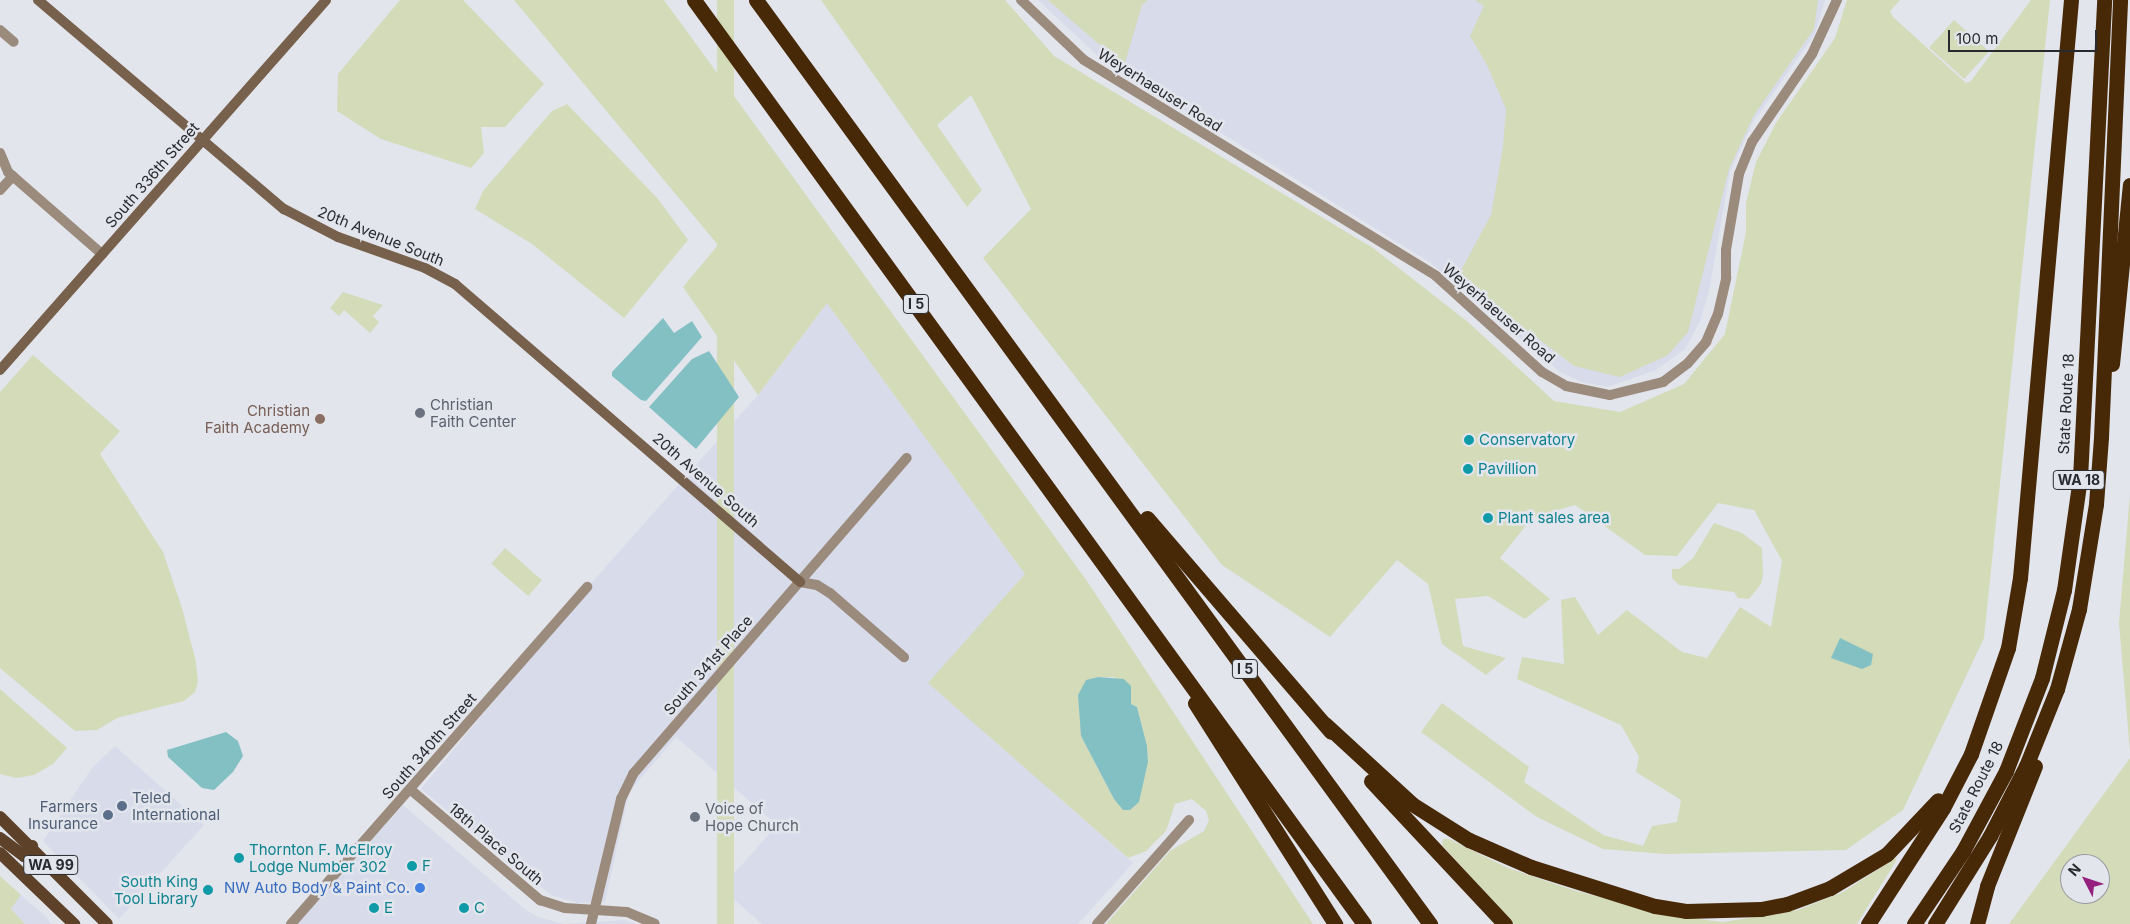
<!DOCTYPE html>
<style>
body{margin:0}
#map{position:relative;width:2130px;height:924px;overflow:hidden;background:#e3e5ed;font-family:Inter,sans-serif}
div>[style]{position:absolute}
.built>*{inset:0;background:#d8dbea}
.green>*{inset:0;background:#d3dbb9;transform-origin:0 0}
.water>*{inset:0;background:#83c0c4}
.street>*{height:10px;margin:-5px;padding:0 5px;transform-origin:5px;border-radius:5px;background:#9b8b7d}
.secondary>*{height:10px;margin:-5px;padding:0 5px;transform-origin:5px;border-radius:5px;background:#77604c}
.primary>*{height:12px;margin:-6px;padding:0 6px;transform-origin:6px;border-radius:6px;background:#5d4229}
.highway>*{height:15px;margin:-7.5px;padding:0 7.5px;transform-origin:7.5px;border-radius:7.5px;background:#472908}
.dots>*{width:14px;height:14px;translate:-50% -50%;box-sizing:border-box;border:2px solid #e3e5ed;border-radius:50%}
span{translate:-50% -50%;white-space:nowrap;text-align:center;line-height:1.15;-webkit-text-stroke:5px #e3e5ed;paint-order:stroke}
.shield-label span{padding:1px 4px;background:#e3e5ed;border:1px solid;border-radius:4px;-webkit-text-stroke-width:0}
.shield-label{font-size:14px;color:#292a2d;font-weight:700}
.street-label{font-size:15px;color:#292a2d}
.worship-label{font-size:15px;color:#5b616d}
.left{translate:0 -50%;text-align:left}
.education-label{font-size:15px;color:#785e54}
.right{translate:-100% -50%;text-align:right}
.culture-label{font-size:15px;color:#0d838f}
.service-label{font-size:15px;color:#4e5e75}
.shop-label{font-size:15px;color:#366cbe}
.north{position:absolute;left:2060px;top:854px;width:50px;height:50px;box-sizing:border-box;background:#e3e5ed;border:1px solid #999aa0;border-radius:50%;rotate:311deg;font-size:14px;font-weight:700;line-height:20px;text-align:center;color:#292a2d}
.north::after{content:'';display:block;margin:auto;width:18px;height:22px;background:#95207d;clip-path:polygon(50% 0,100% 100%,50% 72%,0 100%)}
.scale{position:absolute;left:1948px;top:30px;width:149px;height:22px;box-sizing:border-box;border:2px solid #292a2d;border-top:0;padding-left:6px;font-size:15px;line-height:18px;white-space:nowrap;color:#292a2d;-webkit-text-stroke:4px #e3e5ed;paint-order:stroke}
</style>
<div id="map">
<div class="built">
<i style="clip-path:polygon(1038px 0,1825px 0,1815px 34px,1753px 122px,1730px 172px,1709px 291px,1700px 321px,1685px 349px,1656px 370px,1608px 387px,1582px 382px,1560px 372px,1431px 263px,1100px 58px)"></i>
<i style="clip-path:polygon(827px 303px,1025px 574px,929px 683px,1133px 863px,1078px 924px,762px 924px,721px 888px,777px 825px,676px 737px,629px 792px,605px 902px,578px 903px,551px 895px,421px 789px,594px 580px,758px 395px)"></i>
<i style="clip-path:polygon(115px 746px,204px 825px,119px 919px,43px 841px,92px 768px)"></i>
<i style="clip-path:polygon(403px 805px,526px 910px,538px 917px,564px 924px,624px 920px,636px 924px,296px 924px)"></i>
<i style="clip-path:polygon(21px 895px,44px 915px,52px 924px,25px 924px,11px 909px)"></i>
</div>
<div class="green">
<i style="clip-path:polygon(400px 0,463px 0,544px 84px,505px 127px,481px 127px,484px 153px,471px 168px,381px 139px,337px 111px,338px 74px)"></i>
<i style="clip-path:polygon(evenodd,514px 0,664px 0,1087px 581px,1313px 924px,1106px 924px,1170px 851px,1204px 831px,1209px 820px,1206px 811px,1192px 799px,1175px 804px,1166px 831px,1146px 851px,1128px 858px,928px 683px,1025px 574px,827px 303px,758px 395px,683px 287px,718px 245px,514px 0,1098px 677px,1113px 677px,1131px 686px,1131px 704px,1137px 707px,1147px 746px,1148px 762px,1114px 799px,1081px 736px,1086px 680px,1098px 677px)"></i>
<i style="left:717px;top:0;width:17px;height:1144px"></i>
<i style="clip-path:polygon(821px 0,1005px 0,1054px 56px,1373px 248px,1468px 322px,1554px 401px,1620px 412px,1684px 384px,1725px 334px,1746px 232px,1746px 203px,1756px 162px,1776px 123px,1835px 38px,1847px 0,1900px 0,1890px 11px,1893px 17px,1966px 83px,1971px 81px,2031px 0,2050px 0,1984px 638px,1903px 810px,1846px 850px,1665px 854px,1603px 849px,1537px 817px,1421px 732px,1442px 703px,1529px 767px,1524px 782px,1603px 835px,1643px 846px,1652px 826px,1677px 822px,1681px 800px,1636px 772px,1639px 757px,1621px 725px,1517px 679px,1522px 657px,1564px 664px,1561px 600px,1575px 597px,1598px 635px,1627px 610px,1682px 652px,1707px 658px,1740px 607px,1771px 627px,1782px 561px,1754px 510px,1718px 503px,1677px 556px,1645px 555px,1575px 505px,1532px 518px,1500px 558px,1550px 599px,1525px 619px,1488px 596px,1455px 599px,1463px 646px,1506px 658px,1486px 675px,1442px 644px,1428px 584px,1397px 560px,1330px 637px,1222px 565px,983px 258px,1031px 209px,971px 95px,937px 125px,982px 190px,967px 207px)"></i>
<i style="clip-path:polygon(1048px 0,1148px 0,1142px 5px,1124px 66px)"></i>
<i style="clip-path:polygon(1475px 0,1818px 0,1814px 29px,1754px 115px,1729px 169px,1688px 332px,1668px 355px,1620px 377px,1574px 366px,1475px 291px,1459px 274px,1491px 215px,1503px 147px,1506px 109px,1486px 63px,1470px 36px,1484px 6px)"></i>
<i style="left:1954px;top:20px;width:47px;height:37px;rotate:42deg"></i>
<i style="clip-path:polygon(567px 104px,658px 199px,688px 240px,624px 318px,532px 244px,475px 209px,483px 191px,552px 111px)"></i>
<i style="clip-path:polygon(343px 292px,383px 305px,373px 316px,379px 322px,370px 333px,344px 310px,339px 316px,330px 308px)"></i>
<i style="clip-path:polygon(33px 355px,120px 431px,100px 454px,163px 552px,182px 608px,196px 662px,198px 682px,195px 692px,184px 701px,117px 718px,97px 730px,75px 731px,0 668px,0 392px)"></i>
<i style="clip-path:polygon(2130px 494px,2130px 752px,2119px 623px)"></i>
<i style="clip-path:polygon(1714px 523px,1742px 533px,1762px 548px,1763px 575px,1761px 584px,1749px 599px,1738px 598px,1734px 592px,1679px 585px,1672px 578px,1672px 569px,1679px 569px,1693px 558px)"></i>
<i style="left:505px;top:548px;width:49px;height:21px;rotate:41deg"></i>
<i style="clip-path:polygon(0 689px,67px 748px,53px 764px,34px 775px,16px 778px,0 774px)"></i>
<i style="clip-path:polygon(evenodd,2130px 758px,2130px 924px,2009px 924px,2130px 758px,2070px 864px,2100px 864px,2100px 894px,2070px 894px,2070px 864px)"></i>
<i style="clip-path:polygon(1443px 839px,1449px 839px,1508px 868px,1573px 890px,1667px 915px,1723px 922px,1798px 910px,1843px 892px,1896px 858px,1896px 861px,1857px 924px,1514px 924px,1442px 845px)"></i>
<i style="clip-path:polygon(0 876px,21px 895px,11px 909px,25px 924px,0 924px)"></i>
</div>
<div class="water">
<i style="clip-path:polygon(663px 318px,674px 333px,692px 321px,702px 337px,646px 401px,641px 400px,612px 376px,612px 372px)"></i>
<i style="clip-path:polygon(709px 351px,739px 397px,696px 449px,649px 407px,692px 359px)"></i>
<i style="clip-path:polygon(1840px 638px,1873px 654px,1871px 665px,1862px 669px,1831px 658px)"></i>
<i style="clip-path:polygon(1098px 677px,1124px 679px,1131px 686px,1131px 704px,1137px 707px,1147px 746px,1148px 762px,1139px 802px,1130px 810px,1123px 810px,1114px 799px,1081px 736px,1078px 695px,1086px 680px)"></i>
<i style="clip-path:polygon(226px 732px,238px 741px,243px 756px,233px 772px,214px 790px,202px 788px,168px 757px,167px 750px)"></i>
</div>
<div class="street">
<i style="left:1021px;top:0;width:87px;rotate:43.6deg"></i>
<i style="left:1084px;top:60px;width:413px;rotate:31.5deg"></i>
<i style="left:1436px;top:276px;width:143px;rotate:42.2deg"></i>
<i style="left:1542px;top:372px;width:28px;rotate:30deg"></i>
<i style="left:1566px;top:386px;width:45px;rotate:11.6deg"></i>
<i style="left:1610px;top:395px;width:55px;rotate:-13.8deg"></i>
<i style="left:1663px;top:382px;width:31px;rotate:-37deg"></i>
<i style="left:1688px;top:363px;width:28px;rotate:-49deg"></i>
<i style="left:1706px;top:342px;width:30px;rotate:-67deg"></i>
<i style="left:1718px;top:314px;width:37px;rotate:-77deg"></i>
<i style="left:1726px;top:278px;width:28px;rotate:-90deg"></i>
<i style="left:1726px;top:250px;width:77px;rotate:-80.3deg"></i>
<i style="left:1739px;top:174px;width:35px;rotate:-68deg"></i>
<i style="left:1752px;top:142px;width:107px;rotate:-55.7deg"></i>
<i style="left:1812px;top:54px;width:60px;rotate:-65.2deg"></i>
<i style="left:0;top:30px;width:18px;rotate:41deg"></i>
<i style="left:0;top:153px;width:21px;rotate:67deg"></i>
<i style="left:8px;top:172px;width:125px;rotate:41.1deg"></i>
<i style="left:0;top:190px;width:19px;rotate:-47deg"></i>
<i style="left:800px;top:582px;width:17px;rotate:10deg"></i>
<i style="left:817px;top:585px;width:15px;rotate:32deg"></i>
<i style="left:830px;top:593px;width:98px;rotate:40.9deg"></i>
<i style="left:411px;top:790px;width:170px;rotate:40.5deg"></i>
<i style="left:540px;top:900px;width:26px;rotate:18deg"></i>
<i style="left:565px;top:908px;width:62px;rotate:3.7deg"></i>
<i style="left:627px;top:912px;width:30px;rotate:23deg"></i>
<i style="left:291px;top:924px;width:449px;rotate:-48.7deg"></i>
<i style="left:591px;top:924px;width:129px;rotate:-76.5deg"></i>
<i style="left:621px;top:799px;width:28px;rotate:-64deg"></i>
<i style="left:633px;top:774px;width:418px;rotate:-49.1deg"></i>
<i style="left:1097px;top:924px;width:139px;rotate:-48.5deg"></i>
</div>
<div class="secondary">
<i style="left:38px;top:0;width:323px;rotate:40.4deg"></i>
<i style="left:284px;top:209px;width:61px;rotate:27.4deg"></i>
<i style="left:338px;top:237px;width:92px;rotate:19.6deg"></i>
<i style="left:425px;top:268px;width:34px;rotate:28deg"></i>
<i style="left:455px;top:284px;width:456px;rotate:40.8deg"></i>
<i style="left:0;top:370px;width:493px;rotate:-48.6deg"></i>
</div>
<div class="primary">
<i style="left:0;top:817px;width:151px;rotate:45deg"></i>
<i style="left:0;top:838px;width:30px;rotate:37deg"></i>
<i style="left:24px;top:856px;width:13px;rotate:-51deg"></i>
<i style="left:0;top:853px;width:103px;rotate:43.8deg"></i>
</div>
<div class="highway">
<i style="left:694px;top:0;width:1141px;rotate:54.05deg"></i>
<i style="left:756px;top:0;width:1144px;rotate:53.89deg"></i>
<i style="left:2112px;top:364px;width:180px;rotate:-84.3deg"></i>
<i style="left:1147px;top:518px;width:282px;rotate:49.3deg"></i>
<i style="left:1195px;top:703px;width:262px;rotate:57.6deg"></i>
<i style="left:1325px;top:724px;width:118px;rotate:42.6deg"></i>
<i style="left:1412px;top:804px;width:67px;rotate:32.3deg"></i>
<i style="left:1469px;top:840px;width:68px;rotate:23.5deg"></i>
<i style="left:1531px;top:867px;width:130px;rotate:17.5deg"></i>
<i style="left:1655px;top:906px;width:31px;rotate:9deg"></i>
<i style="left:1686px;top:911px;width:75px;rotate:-1.5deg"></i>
<i style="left:1761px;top:909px;width:26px;rotate:-11deg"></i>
<i style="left:1787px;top:904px;width:46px;rotate:-20.4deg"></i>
<i style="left:1830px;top:888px;width:66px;rotate:-30.8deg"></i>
<i style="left:1887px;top:854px;width:74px;rotate:-46.6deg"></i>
<i style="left:1371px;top:781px;width:196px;rotate:46.9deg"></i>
<i style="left:1868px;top:924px;width:138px;rotate:-57.1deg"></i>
<i style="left:1943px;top:808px;width:61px;rotate:-62.6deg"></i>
<i style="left:1971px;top:754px;width:112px;rotate:-70.8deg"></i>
<i style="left:2008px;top:648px;width:71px;rotate:-80.3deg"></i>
<i style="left:2020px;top:578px;width:580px;rotate:-84.96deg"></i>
<i style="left:1914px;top:924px;width:88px;rotate:-56.1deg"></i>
<i style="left:1963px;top:851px;width:91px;rotate:-61.7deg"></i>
<i style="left:2006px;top:771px;width:100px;rotate:-68.8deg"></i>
<i style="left:2042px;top:678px;width:91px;rotate:-76deg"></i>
<i style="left:2064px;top:590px;width:113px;rotate:-81.9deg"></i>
<i style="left:2080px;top:478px;width:479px;rotate:-87.1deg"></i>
<i style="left:1935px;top:924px;width:104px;rotate:-58deg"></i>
<i style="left:1990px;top:836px;width:79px;rotate:-62.8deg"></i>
<i style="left:2026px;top:766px;width:83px;rotate:-68.1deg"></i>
<i style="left:2057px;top:689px;width:83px;rotate:-74.6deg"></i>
<i style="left:2079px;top:609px;width:106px;rotate:-80.8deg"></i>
<i style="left:2096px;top:504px;width:67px;rotate:-85.7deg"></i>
<i style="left:2101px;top:437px;width:437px;rotate:-87.5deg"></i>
<i style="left:1977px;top:924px;width:39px;rotate:-75deg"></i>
<i style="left:1987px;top:886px;width:129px;rotate:-68.2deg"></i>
</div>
<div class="dots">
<i style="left:420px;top:413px;background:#6b7280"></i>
<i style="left:320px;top:419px;background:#8d6e63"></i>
<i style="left:1469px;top:440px;background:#0f9aa8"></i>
<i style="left:1468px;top:469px;background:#0f9aa8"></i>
<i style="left:1488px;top:518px;background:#0f9aa8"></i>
<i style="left:122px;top:806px;background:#5c6f8a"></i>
<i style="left:108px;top:815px;background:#5c6f8a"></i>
<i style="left:695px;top:817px;background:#6b7280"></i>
<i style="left:239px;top:858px;background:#0f9aa8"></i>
<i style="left:412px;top:866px;background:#0f9aa8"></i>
<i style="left:420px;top:888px;background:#3f7fe0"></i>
<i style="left:208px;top:890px;background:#0f9aa8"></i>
<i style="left:374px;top:908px;background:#0f9aa8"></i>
<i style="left:464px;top:908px;background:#0f9aa8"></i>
</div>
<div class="shield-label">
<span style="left:916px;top:304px">I 5</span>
<span style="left:2079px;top:480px">WA 18</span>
<span style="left:1245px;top:669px">I 5</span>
<span style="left:51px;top:865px">WA 99</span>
</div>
<div class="street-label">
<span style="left:1160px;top:90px;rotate:32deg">Weyerhaeuser Road</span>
<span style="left:152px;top:175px;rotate:-49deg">South 336th Street</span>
<span style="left:381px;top:236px;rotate:22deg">20th Avenue South</span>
<span style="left:1499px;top:313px;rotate:41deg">Weyerhaeuser Road</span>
<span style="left:2066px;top:404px;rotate:-87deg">State Route 18</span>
<span style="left:706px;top:480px;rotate:41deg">20th Avenue South</span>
<span style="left:708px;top:665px;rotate:-49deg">South 341st Place</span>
<span style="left:429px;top:746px;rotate:-49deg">South 340th Street</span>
<span style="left:1976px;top:787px;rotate:-63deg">State Route 18</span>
<span style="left:496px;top:844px;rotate:40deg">18th Place South</span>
</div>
<div class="worship-label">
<span class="left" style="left:430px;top:413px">Christian<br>Faith Center</span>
<span class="left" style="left:705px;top:817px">Voice of<br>Hope Church</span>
</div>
<div class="education-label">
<span class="right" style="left:310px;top:419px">Christian<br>Faith Academy</span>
</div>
<div class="culture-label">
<span class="left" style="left:1479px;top:440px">Conservatory</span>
<span class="left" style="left:1478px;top:469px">Pavillion</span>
<span class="left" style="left:1498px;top:518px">Plant sales area</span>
<span class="left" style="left:249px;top:858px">Thornton F. McElroy<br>Lodge Number 302</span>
<span class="left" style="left:422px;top:866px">F</span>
<span class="right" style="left:198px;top:890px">South King<br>Tool Library</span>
<span class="left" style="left:384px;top:908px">E</span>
<span class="left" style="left:474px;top:908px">C</span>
</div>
<div class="service-label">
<span class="left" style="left:132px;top:806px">Teled<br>International</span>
<span class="right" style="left:98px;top:815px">Farmers<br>Insurance</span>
</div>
<div class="shop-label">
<span class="right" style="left:410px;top:888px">NW Auto Body &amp; Paint Co.</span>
</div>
<div class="north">N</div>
<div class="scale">100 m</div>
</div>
